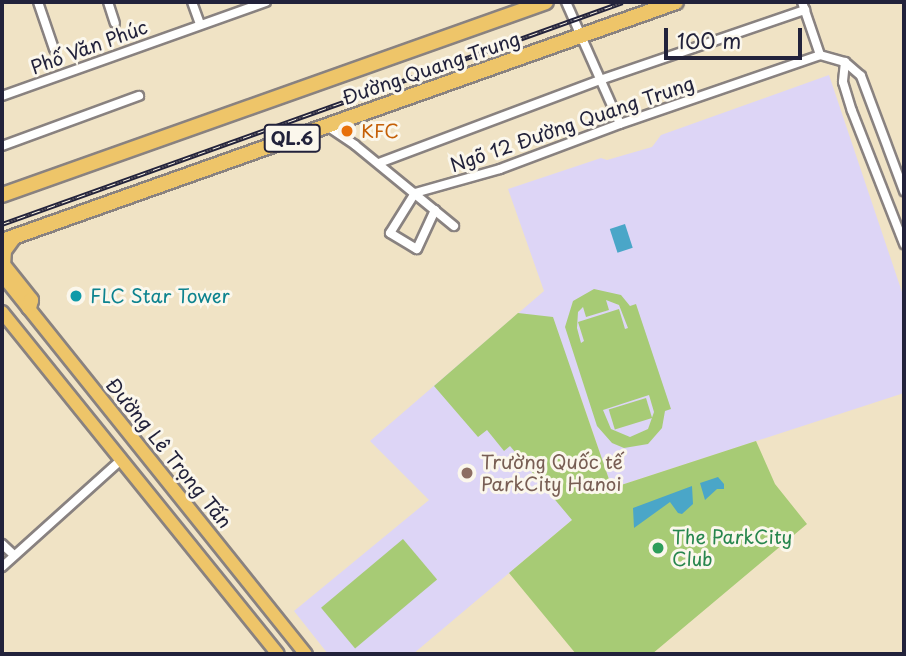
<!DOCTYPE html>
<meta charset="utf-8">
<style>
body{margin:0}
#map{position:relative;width:906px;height:656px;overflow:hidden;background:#f0e3c5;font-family:"Playpen Sans",sans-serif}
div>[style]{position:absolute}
.built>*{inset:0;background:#ddd5f6}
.green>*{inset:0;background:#a7cb75;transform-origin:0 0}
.water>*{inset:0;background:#4aa6c8;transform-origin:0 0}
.roads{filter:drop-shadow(2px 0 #898280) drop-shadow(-2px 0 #898280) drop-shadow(0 2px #898280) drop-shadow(0 -2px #898280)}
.minor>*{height:8px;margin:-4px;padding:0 4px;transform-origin:4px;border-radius:4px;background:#fff}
.primary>*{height:12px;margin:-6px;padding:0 6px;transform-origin:6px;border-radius:6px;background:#eec569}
.trunk>*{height:14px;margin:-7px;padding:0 7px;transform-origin:7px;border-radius:7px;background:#eec569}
.rail>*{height:5px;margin-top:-2.5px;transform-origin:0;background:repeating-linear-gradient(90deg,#fbf7ec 0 8px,#22223b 0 16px);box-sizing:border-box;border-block:2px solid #22223b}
.dots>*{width:19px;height:19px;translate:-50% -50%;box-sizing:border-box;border:4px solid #fbf7ec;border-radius:50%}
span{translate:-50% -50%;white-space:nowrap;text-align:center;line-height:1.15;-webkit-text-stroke:6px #fbf7ec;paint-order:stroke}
.shield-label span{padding:2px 5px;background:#fbf7ec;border:2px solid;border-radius:5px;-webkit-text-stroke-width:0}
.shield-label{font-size:18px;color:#22223b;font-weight:700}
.street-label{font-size:19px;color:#22223b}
.food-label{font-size:19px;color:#c56008}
.left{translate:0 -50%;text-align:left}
.culture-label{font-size:19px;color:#0d838f}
.education-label{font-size:19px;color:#785e54}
.leisure-label{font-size:19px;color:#27864d}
.frame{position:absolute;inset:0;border:4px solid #22223b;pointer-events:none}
.scale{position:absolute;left:664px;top:28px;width:138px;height:32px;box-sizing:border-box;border:4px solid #22223b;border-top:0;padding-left:9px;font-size:21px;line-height:24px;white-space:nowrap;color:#22223b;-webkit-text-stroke:5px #fbf7ec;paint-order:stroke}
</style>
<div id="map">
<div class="built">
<i style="clip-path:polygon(829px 75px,904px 298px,904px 393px,612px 488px,578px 389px,572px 520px,413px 654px,328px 654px,294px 611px,429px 500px,370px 441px,544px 291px,508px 189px,601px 158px,607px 160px,652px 147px,661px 135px)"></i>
</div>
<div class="green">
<i style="clip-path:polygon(evenodd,594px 289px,621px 295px,630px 306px,636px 304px,671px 409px,665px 411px,662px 428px,648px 444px,624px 448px,612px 443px,597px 426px,565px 327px,573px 301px,594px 289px,606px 300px,619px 305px,628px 328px,625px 329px,619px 309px,578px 322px,584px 341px,581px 343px,577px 328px,578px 312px,583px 307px,586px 317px,609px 310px,606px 300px,594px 289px,649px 395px,654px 412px,648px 429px,630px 437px,611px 429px,603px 410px,649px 395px)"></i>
<i style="clip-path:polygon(518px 313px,553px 317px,612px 488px,756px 441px,775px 484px,807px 524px,652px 654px,576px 654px,509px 573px,572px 520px,510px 446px,504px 451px,487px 430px,478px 437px,434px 386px)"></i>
<i style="left:646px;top:398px;width:21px;height:39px;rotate:73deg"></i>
<i style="left:403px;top:539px;width:53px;height:107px;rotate:50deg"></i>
</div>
<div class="water">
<i style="left:625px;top:224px;width:25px;height:16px;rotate:72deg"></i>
<i style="clip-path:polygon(718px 477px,724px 484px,724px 489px,717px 489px,705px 500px,700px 483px)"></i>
<i style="clip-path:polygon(692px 486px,693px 504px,682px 514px,678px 513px,670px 502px,634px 528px,633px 508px)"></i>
</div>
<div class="roads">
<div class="minor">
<i style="left:38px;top:2px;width:50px;rotate:71.2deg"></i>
<i style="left:108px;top:2px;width:22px;rotate:72deg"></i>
<i style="left:192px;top:2px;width:23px;rotate:70deg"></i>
<i style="left:566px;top:2px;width:133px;rotate:66.1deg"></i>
<i style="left:802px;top:2px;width:56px;rotate:71.2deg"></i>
<i style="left:845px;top:62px;width:20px;rotate:96deg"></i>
<i style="left:843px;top:82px;width:30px;rotate:73deg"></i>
<i style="left:852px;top:111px;width:143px;rotate:68.6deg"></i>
<i style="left:2px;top:96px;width:280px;rotate:-19.6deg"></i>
<i style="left:327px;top:126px;width:34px;rotate:34deg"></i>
<i style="left:355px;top:145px;width:128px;rotate:39.3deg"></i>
<i style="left:2px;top:146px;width:146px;rotate:-20.1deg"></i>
<i style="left:379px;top:163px;width:236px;rotate:-20.6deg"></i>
<i style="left:600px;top:80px;width:217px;rotate:-18.9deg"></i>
<i style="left:415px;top:193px;width:88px;rotate:-15.8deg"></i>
<i style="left:500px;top:169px;width:128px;rotate:-20.6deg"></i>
<i style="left:620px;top:124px;width:212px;rotate:-19deg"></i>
<i style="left:820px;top:55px;width:26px;rotate:16deg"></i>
<i style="left:845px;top:62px;width:21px;rotate:41deg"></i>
<i style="left:861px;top:76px;width:123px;rotate:69.5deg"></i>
<i style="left:415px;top:193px;width:47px;rotate:122deg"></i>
<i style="left:390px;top:233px;width:31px;rotate:31deg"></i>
<i style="left:417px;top:249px;width:43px;rotate:-65.2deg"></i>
<i style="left:2px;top:544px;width:16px;rotate:43deg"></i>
<i style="left:2px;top:567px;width:160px;rotate:-42deg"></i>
</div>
<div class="primary">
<i style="left:2px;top:275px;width:486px;rotate:51.3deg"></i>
<i style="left:2px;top:312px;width:439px;rotate:51.1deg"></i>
</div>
<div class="trunk">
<i style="left:2px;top:195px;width:577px;rotate:-19.53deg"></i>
<i style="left:14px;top:237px;width:17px;rotate:126deg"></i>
<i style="left:4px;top:251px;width:14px;rotate:94deg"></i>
<i style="left:3px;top:265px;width:45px;rotate:51.3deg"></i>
<i style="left:31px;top:300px;width:8px;rotate:104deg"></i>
<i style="left:2px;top:241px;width:715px;rotate:-19.52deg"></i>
</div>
</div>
<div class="rail">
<i style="left:2px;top:224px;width:659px;rotate:-19.67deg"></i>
</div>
<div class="dots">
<i style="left:347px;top:131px;background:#e8710a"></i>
<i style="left:76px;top:296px;background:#0f9aa8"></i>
<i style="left:467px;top:473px;background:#8d6e63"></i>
<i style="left:658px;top:548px;background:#2e9e5b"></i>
</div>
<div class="shield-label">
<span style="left:292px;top:138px">QL.6</span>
</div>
<div class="street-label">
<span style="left:89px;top:47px;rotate:-20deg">Phố Văn Phúc</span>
<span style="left:431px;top:68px;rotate:-19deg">Đường Quang Trung</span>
<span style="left:572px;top:124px;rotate:-19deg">Ngõ 12 Đường Quang Trung</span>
<span style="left:169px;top:453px;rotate:51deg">Đường Lê Trọng Tấn</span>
</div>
<div class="food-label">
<span class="left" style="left:361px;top:131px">KFC</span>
</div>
<div class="culture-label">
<span class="left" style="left:90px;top:296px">FLC Star Tower</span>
</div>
<div class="education-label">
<span class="left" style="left:481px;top:473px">Trường Quốc tế<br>ParkCity Hanoi</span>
</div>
<div class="leisure-label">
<span class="left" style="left:672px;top:548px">The ParkCity<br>Club</span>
</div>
<div class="frame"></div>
<div class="scale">100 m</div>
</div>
